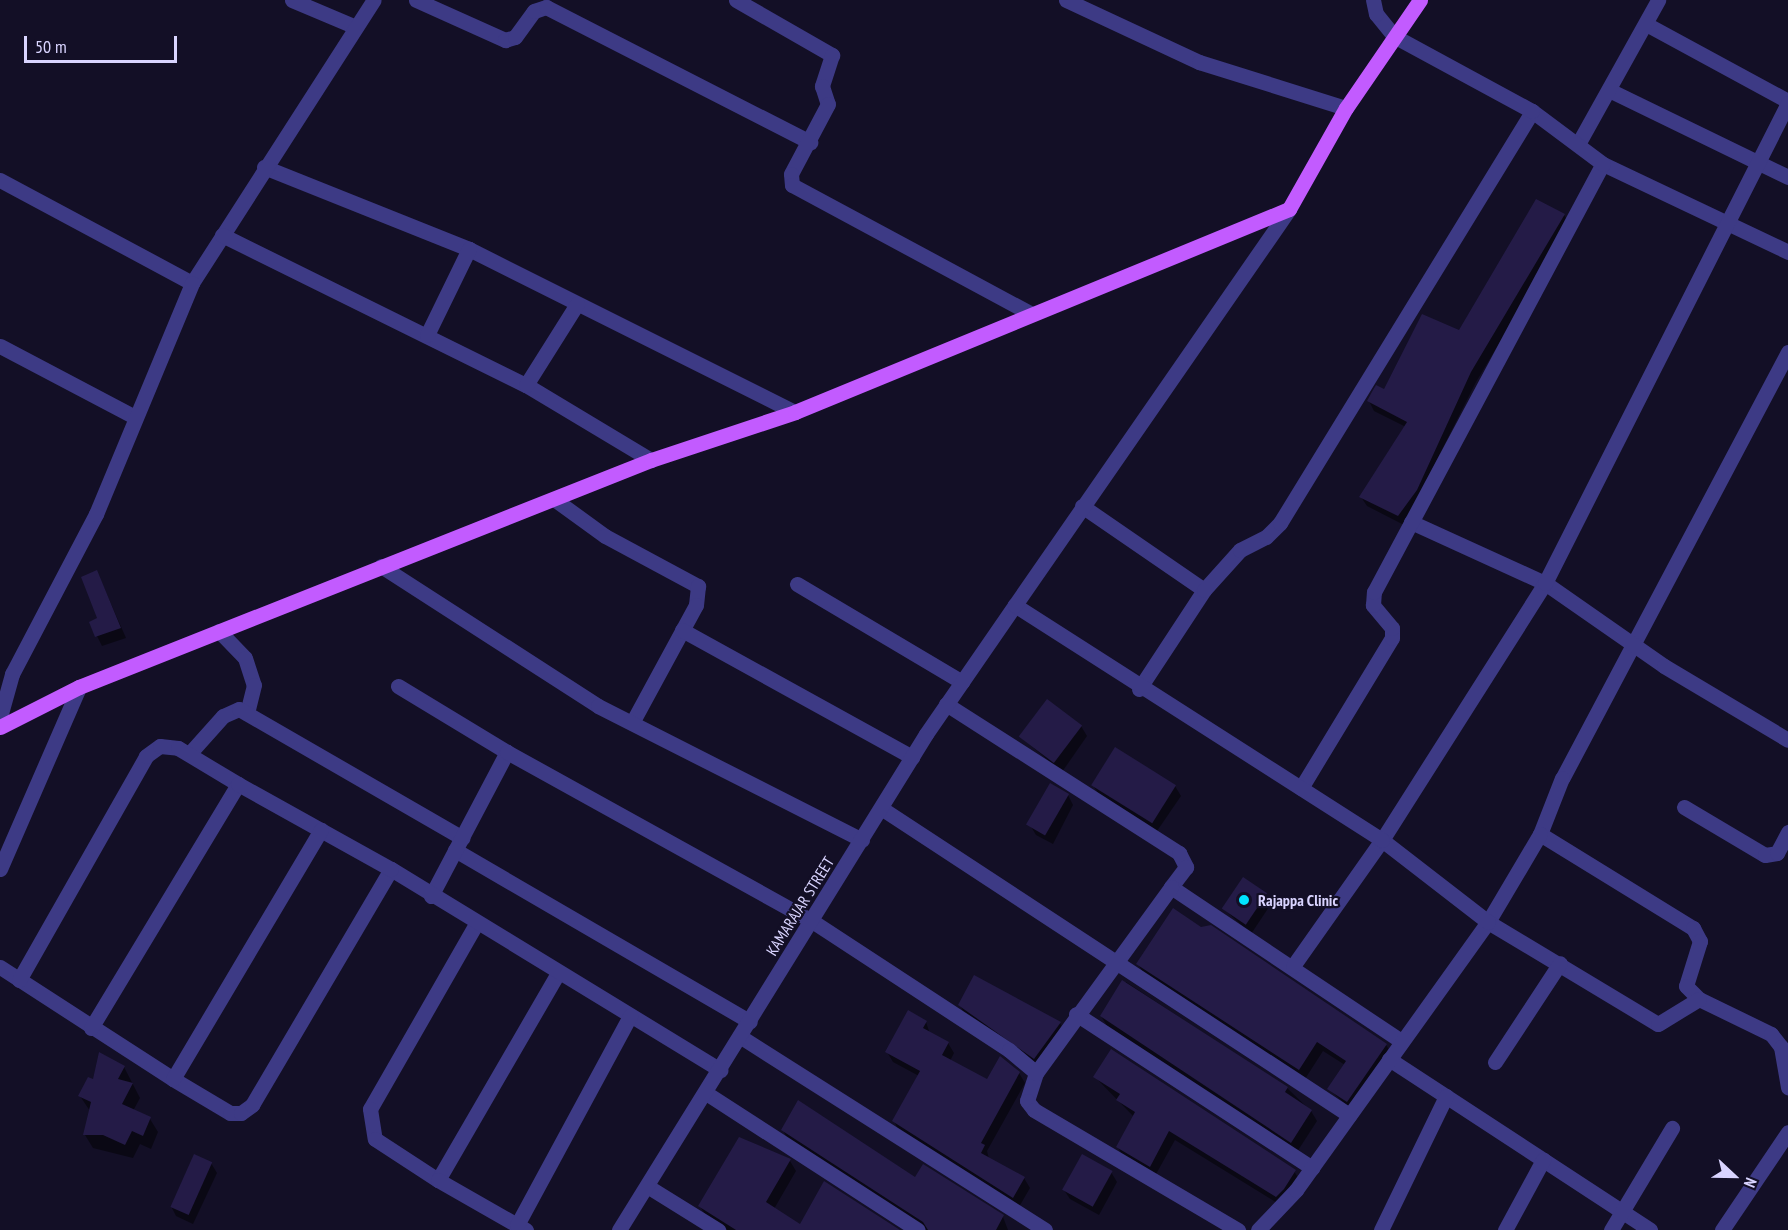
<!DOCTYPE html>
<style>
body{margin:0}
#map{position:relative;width:1788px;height:1230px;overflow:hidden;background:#130f26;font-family:"PT Sans Narrow",sans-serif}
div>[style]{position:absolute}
.shadow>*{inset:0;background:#0007}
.building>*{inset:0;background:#241b47;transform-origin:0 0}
.minor>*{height:15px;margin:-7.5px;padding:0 7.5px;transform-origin:7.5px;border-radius:7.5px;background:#3d3a85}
.major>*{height:15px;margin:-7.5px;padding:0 7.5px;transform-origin:7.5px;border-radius:7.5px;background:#c25bff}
.dots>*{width:16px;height:16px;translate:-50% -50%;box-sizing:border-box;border:3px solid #130f26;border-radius:50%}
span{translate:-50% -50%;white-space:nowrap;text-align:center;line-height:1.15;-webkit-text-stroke:4.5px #130f26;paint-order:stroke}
.poi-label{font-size:16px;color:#d9d4ff;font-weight:700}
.left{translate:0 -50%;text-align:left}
.street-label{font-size:16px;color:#d9d4ff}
.north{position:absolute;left:1704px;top:1146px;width:60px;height:60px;-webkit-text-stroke:4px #130f26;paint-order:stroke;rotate:112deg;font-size:16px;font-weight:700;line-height:24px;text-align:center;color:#d9d4ff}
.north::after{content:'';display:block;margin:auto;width:21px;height:27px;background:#d9d4ff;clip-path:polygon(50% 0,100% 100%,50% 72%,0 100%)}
.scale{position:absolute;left:24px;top:36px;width:153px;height:27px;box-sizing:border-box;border:3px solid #d9d4ff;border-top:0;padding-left:8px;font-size:18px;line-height:21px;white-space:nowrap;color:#d9d4ff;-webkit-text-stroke:4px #130f26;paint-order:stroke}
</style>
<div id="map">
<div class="shadow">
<i style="clip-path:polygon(1564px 215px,1570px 224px,1476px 382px,1404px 525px,1367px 506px,1361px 497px,1406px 427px,1374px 411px,1369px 401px,1460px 332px)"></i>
<i style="clip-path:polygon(97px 572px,126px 638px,102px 646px,97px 636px)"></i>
<i style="clip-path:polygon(1081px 726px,1087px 736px,1062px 772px,1022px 738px)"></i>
<i style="clip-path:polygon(1092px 784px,1175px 786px,1181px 796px,1157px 831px,1098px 793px)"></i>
<i style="clip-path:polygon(1068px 795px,1073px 805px,1053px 844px,1036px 835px,1030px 825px)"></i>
<i style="clip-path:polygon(1266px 894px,1271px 904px,1251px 934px,1224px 909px)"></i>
<i style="clip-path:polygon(1138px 964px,1386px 1045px,1392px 1054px,1353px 1111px,1329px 1089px,1345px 1065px,1323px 1051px,1305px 1079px,1144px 974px)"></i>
<i style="clip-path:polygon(1126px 982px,1287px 1088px,1311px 1111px,1317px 1121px,1297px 1152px,1107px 1026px,1101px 1016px)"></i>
<i style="clip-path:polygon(960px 1005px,1060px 1023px,1065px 1033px,1040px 1068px,965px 1015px)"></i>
<i style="clip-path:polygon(926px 1022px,930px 1034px,948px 1043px,954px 1053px,950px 1061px,987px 1081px,1019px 1073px,1025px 1083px,987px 1151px,989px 1159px,1024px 1178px,1030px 1188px,1019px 1207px,899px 1131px,894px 1121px,919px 1076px,893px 1062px,887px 1052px)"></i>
<i style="clip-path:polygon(124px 1067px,140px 1098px,133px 1111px,150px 1119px,158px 1132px,151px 1149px,140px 1144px,133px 1158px,93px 1148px,85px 1135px,90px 1111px,80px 1096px,94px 1081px)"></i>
<i style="clip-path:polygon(1095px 1077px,1294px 1171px,1300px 1181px,1282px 1206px,1175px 1140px,1155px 1176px,1123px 1157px,1118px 1147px,1134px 1117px)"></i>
<i style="clip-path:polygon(783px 1130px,1003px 1217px,1008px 1230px,924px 1230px,788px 1140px)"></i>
<i style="clip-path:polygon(790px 1161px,796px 1171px,774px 1209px,800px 1226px,900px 1230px,726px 1230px,706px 1216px,700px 1206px)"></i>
<i style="clip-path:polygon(211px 1163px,217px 1173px,193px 1224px,176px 1216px,171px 1206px)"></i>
<i style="clip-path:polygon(1111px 1172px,1117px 1182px,1099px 1215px,1070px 1199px,1064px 1190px)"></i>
</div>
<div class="building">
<i style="clip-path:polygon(1536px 199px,1565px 214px,1471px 372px,1417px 490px,1398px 516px,1359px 497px,1407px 422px,1367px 401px,1373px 390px,1376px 385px,1384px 389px,1422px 314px,1459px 330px)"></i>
<i style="clip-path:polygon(97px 570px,121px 628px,95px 637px,89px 622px,97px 618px,81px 577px)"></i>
<i style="left:1047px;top:699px;width:44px;height:47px;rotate:37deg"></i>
<i style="left:1115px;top:747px;width:72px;height:45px;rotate:32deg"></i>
<i style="left:1050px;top:783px;width:22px;height:48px;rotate:30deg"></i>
<i style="left:1243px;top:877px;width:29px;height:38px;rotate:34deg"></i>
<i style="clip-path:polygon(1173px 908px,1201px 927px,1211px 925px,1387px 1044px,1347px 1102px,1327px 1089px,1346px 1061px,1317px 1042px,1299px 1070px,1136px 964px)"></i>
<i style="clip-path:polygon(974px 975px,1061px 1022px,1034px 1059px,958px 1005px)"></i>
<i style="clip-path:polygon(1122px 980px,1288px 1087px,1285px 1092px,1312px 1110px,1291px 1143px,1100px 1016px)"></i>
<i style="clip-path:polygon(908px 1010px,927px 1021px,923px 1028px,949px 1042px,942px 1055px,987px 1079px,1000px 1056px,1020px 1072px,981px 1143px,985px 1145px,981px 1153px,1025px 1177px,1013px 1198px,892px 1121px,920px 1071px,885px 1052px)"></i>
<i style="clip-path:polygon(1111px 1049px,1296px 1170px,1284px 1189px,1276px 1197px,1169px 1131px,1150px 1167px,1116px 1147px,1135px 1112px,1116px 1100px,1120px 1094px,1093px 1077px)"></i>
<i style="clip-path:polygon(99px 1052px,125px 1066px,118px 1079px,133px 1083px,122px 1104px,151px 1117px,143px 1136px,132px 1131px,125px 1145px,103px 1135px,83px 1135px,91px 1102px,78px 1096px,88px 1077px,93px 1079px)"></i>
<i style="clip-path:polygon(798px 1100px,915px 1177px,923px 1164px,1004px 1215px,996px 1230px,928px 1230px,923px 1222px,781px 1130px)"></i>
<i style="clip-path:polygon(739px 1137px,791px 1159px,766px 1202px,800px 1224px,824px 1181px,900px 1230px,736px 1230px,698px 1206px)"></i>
<i style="left:194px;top:1154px;width:20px;height:58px;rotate:24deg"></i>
<i style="left:1082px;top:1154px;width:35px;height:41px;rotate:29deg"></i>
</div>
<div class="minor">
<i style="left:292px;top:0;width:69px;rotate:22.9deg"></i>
<i style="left:416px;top:0;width:98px;rotate:24.2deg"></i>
<i style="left:505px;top:40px;width:10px;rotate:-17deg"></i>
<i style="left:515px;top:37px;width:32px;rotate:-54deg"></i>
<i style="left:534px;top:11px;width:13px;rotate:-18deg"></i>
<i style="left:546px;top:7px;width:297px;rotate:27.1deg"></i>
<i style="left:736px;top:0;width:111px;rotate:29.8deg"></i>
<i style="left:832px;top:55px;width:33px;rotate:108deg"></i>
<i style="left:822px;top:86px;width:19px;rotate:72deg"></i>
<i style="left:828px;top:104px;width:79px;rotate:117.9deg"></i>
<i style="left:791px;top:174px;width:11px;rotate:85deg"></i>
<i style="left:792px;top:185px;width:272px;rotate:28.3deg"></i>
<i style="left:1066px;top:0;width:147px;rotate:25deg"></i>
<i style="left:1199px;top:62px;width:154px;rotate:17.4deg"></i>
<i style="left:1646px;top:24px;width:162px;rotate:28.5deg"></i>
<i style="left:1609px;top:90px;width:199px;rotate:25.9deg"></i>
<i style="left:1578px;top:144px;width:165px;rotate:-60.9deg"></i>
<i style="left:1603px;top:164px;width:205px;rotate:25.4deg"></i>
<i style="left:264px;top:167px;width:221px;rotate:21.8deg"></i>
<i style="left:469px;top:249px;width:364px;rotate:26.6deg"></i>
<i style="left:0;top:180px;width:218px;rotate:28.2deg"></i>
<i style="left:192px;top:283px;width:336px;rotate:-57.3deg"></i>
<i style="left:222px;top:235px;width:339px;rotate:26.3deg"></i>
<i style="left:526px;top:385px;width:146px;rotate:31deg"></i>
<i style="left:427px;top:335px;width:96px;rotate:-64deg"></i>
<i style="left:0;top:346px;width:150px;rotate:27.8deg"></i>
<i style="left:1788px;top:352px;width:482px;rotate:117.9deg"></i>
<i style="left:1562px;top:778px;width:60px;rotate:111.4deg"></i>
<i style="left:1540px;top:834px;width:180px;rotate:31.6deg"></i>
<i style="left:1693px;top:928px;width:15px;rotate:62deg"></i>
<i style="left:1700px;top:941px;width:47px;rotate:107.3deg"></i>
<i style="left:1686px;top:986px;width:18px;rotate:45deg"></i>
<i style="left:1699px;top:999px;width:80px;rotate:25.9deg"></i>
<i style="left:1771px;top:1034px;width:16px;rotate:52deg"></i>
<i style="left:1781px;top:1047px;width:41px;rotate:80.1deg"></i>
<i style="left:526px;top:385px;width:96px;rotate:-57.8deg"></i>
<i style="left:554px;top:499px;width:63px;rotate:36deg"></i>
<i style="left:605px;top:536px;width:106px;rotate:28.3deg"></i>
<i style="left:698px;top:586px;width:19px;rotate:96deg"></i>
<i style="left:696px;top:605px;width:134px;rotate:118.5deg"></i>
<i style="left:1082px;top:506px;width:148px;rotate:34.5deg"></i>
<i style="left:1411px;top:522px;width:147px;rotate:24.5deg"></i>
<i style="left:1545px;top:583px;width:145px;rotate:34.9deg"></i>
<i style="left:1664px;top:666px;width:144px;rotate:30.8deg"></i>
<i style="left:381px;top:566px;width:258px;rotate:32.8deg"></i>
<i style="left:598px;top:706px;width:296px;rotate:26.9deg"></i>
<i style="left:797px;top:584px;width:192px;rotate:30.7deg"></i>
<i style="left:682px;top:630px;width:263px;rotate:28.9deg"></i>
<i style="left:219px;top:631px;width:37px;rotate:46deg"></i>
<i style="left:245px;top:658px;width:28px;rotate:72deg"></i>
<i style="left:254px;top:685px;width:29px;rotate:104deg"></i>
<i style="left:398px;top:686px;width:127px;rotate:31.2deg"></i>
<i style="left:1139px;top:689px;width:118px;rotate:-56.7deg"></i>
<i style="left:1204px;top:590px;width:54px;rotate:-48deg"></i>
<i style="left:1240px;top:550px;width:29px;rotate:-27deg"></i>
<i style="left:1266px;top:537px;width:20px;rotate:-45deg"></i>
<i style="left:1280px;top:523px;width:483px;rotate:-58.5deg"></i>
<i style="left:946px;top:704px;width:277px;rotate:32.6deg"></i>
<i style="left:1179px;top:853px;width:16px;rotate:63deg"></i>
<i style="left:1186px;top:867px;width:25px;rotate:127deg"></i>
<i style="left:1171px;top:887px;width:277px;rotate:33.8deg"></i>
<i style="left:0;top:717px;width:45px;rotate:-74.4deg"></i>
<i style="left:12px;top:674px;width:181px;rotate:-62.3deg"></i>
<i style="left:96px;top:514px;width:250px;rotate:-67.4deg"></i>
<i style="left:189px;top:754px;width:51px;rotate:-48.2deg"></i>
<i style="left:223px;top:716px;width:17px;rotate:-24deg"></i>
<i style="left:239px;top:709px;width:258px;rotate:30deg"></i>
<i style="left:1301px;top:788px;width:175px;rotate:-58.8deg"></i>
<i style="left:1392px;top:638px;width:10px;rotate:-90deg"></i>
<i style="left:1392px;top:628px;width:30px;rotate:-130deg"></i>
<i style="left:1373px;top:605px;width:13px;rotate:-86deg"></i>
<i style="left:1374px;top:592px;width:485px;rotate:-61.9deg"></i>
<i style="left:1603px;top:164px;width:89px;rotate:-143.3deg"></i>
<i style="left:1532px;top:111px;width:157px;rotate:-151.5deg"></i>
<i style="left:1394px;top:36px;width:28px;rotate:-129deg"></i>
<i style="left:1376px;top:14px;width:14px;rotate:-102deg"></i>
<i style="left:1684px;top:807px;width:94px;rotate:30.7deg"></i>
<i style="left:1765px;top:855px;width:12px;rotate:-9deg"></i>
<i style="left:1777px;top:853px;width:24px;rotate:-62deg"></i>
<i style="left:881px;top:808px;width:560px;rotate:33.26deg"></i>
<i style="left:1540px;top:834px;width:102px;rotate:120.6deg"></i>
<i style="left:1488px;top:922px;width:198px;rotate:31deg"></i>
<i style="left:1658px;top:1024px;width:48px;rotate:-31.4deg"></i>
<i style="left:455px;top:850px;width:341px;rotate:30.2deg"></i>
<i style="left:0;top:869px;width:198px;rotate:-66.5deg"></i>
<i style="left:431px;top:896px;width:163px;rotate:-62.2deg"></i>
<i style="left:507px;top:752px;width:349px;rotate:29deg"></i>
<i style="left:812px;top:921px;width:235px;rotate:33.2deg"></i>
<i style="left:1009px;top:1050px;width:35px;rotate:40deg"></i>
<i style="left:1036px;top:1073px;width:29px;rotate:108deg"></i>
<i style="left:1027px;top:1101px;width:11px;rotate:52deg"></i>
<i style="left:1034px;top:1110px;width:237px;rotate:30.5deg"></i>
<i style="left:476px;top:924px;width:213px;rotate:119.8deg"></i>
<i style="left:370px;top:1109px;width:30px;rotate:81deg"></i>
<i style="left:375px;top:1139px;width:75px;rotate:33.1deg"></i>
<i style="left:438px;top:1180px;width:239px;rotate:-59.9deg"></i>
<i style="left:1293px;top:966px;width:154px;rotate:-54.8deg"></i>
<i style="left:1382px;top:840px;width:304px;rotate:-57.6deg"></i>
<i style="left:1545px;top:583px;width:538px;rotate:-63.15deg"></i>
<i style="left:0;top:967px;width:206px;rotate:32.9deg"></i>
<i style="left:173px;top:1079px;width:66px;rotate:30.8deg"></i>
<i style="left:230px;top:1113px;width:11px"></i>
<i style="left:241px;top:1113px;width:14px;rotate:-36deg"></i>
<i style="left:252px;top:1105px;width:274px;rotate:-59.5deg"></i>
<i style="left:391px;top:869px;width:386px;rotate:31.4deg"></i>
<i style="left:19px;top:980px;width:257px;rotate:-60.4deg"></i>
<i style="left:146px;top:756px;width:17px;rotate:-36deg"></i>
<i style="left:160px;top:746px;width:18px;rotate:6deg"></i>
<i style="left:178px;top:748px;width:70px;rotate:31deg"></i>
<i style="left:1076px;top:1014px;width:282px;rotate:33.1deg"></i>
<i style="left:91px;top:1028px;width:285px;rotate:-58.9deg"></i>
<i style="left:238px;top:784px;width:175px;rotate:29.1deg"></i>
<i style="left:741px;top:1037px;width:360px;rotate:32.4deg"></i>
<i style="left:1389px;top:1059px;width:312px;rotate:33.2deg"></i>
<i style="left:1495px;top:1062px;width:118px;rotate:-56.7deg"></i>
<i style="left:1036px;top:1073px;width:230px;rotate:-54deg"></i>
<i style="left:173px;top:1079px;width:290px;rotate:-59.3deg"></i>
<i style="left:706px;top:1093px;width:252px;rotate:32.9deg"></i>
<i style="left:438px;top:1180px;width:91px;rotate:29.7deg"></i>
<i style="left:647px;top:1186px;width:84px;rotate:31.8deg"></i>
<i style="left:526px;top:1230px;width:10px;rotate:-151deg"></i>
<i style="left:517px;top:1225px;width:238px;rotate:-61.6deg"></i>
<i style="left:619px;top:1230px;width:583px;rotate:-58.24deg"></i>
<i style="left:926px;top:734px;width:157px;rotate:-55.4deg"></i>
<i style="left:1258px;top:1230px;width:55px;rotate:-46.5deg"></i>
<i style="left:1296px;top:1190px;width:330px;rotate:-54.4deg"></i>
<i style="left:1488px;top:922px;width:134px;rotate:-142.3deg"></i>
<i style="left:1382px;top:840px;width:436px;rotate:-147.4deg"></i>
<i style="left:1015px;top:605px;width:482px;rotate:-55.3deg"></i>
<i style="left:1381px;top:1230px;width:149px;rotate:-64.1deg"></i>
<i style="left:1505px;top:1230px;width:80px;rotate:-61.5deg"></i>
<i style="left:1611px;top:1230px;width:119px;rotate:-59.1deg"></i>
<i style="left:1722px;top:1230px;width:118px;rotate:-56deg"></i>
</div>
<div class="major">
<i style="left:0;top:727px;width:89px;rotate:-26.9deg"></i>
<i style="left:79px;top:687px;width:615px;rotate:-21.65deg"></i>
<i style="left:651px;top:460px;width:152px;rotate:-18.4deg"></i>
<i style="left:795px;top:412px;width:534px;rotate:-22.34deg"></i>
<i style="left:1289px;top:209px;width:116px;rotate:-60.6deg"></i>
<i style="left:1346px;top:108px;width:131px;rotate:-55.6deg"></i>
</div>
<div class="dots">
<i style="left:1244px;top:900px;background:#00e5ff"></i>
</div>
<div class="poi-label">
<span class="left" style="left:1258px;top:900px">Rajappa Clinic</span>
</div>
<div class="street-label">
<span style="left:800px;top:906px;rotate:-58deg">KAMARAJAR STREET</span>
</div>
<div class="north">N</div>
<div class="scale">50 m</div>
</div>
